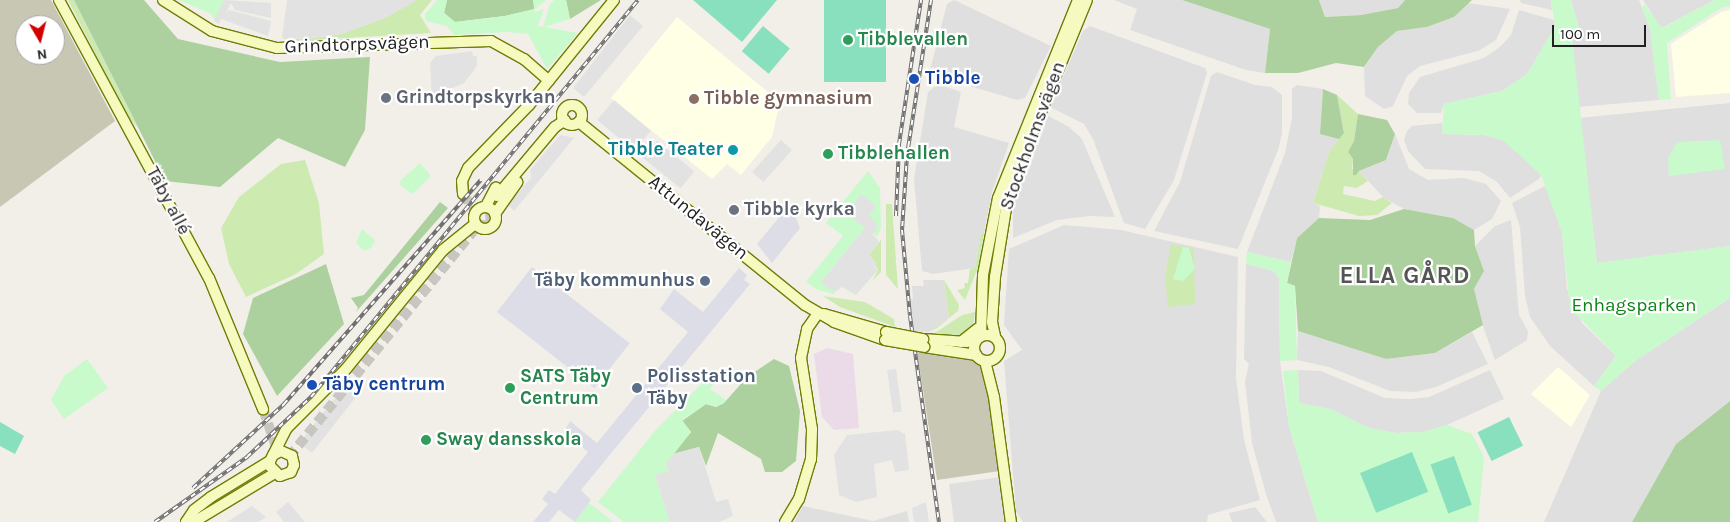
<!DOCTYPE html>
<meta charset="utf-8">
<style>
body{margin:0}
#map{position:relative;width:1730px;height:522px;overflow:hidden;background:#f2efe9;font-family:Karla,sans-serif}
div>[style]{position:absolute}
.residential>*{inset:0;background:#e0dfdf}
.industrial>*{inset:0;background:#ebdbe8}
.education>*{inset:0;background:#ffffe5}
.construction>*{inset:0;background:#c7c7b4}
.grass>*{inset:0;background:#cdebb0}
.forest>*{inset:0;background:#add19e}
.park>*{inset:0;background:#c8facc}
.pitch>*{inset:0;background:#88e0be;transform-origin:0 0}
.parking>*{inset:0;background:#e2e2e2;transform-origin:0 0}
.plaza>*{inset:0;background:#dddde8;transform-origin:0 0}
.secondary-tunnel>*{height:10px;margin-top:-5px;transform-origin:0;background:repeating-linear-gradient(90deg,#c8c6c1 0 10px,transparent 0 15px)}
.roads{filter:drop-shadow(1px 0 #707d05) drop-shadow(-1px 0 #707d05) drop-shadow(0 1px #707d05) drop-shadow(0 -1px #707d05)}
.secondary>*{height:10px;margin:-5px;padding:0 5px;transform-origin:5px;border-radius:5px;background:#f7fabf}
.secondary>.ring{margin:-5px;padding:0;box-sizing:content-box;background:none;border:10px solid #f7fabf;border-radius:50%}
.rail>*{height:4px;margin-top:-2px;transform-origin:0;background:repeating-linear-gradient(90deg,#fff 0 5.5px,#707070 0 11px);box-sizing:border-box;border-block:1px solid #707070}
.bridges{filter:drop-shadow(1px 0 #707d05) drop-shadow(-1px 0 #707d05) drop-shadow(0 1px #707d05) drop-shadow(0 -1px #707d05)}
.secondary-bridge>*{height:10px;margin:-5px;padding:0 5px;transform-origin:5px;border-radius:5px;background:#f7fabf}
.dots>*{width:14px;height:14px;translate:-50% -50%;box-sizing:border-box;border:2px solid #fff;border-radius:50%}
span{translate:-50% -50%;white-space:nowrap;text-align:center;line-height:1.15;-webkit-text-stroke:4.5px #fff;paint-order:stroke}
.leisure-label{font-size:19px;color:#27864d;font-weight:700}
.left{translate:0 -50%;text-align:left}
.street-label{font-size:19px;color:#222}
.transit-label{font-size:19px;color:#164399;font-weight:700}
.worship-label{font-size:19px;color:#5b616d;font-weight:700}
.education-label{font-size:19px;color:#785e54;font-weight:700}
.culture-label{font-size:19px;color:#0d838f;font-weight:700}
.right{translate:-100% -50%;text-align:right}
.service-label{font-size:19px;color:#4e5e75;font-weight:700}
.park-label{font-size:19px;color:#0c8416}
.district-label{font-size:24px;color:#555;font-weight:700;letter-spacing:1px}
.north{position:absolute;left:15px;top:15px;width:50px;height:50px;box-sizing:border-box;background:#fff;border:1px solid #a7a7a7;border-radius:50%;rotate:172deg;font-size:14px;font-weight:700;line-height:20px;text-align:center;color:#222}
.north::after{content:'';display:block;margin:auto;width:18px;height:22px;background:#d40000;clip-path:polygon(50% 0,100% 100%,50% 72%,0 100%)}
.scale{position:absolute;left:1552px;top:25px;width:94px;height:22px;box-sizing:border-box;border:2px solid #222;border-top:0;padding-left:6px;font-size:15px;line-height:18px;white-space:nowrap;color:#222;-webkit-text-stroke:4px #fff;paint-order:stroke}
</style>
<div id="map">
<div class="residential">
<i style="clip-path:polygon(954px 0,1051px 46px,1025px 98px,1017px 100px,929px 74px,947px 4px)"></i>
<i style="clip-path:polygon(1114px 0,1182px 0,1270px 29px,1265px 73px,1246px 70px,1130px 30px,1137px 9px)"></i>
<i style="clip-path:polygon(1319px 0,1405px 0,1398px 8px,1361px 15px,1325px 17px)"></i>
<i style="clip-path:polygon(1520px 0,1551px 0,1552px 10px,1521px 3px)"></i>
<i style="clip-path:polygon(1571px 0,1639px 0,1650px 29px,1659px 100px,1578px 107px,1572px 36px,1579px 28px)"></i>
<i style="clip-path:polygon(1643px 0,1715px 0,1661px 28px)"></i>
<i style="clip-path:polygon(1468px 3px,1510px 9px,1496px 40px,1478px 51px,1420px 66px,1407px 76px,1393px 106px,1384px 109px,1365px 96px,1364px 68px,1378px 47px,1397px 31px,1427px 27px,1454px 17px)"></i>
<i style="clip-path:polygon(1519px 10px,1554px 20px,1555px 27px,1527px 74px,1502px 91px,1444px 104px,1441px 113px,1417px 113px,1408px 104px,1409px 93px,1420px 77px,1484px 58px,1501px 46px,1511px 35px)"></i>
<i style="clip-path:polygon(1090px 26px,1205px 68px,1207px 73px,1174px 180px,1145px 229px,1124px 223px,1093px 139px,1084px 124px,1050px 107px,1083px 31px)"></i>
<i style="clip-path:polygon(1217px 72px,1255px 85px,1272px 87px,1282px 95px,1282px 133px,1278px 150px,1238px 249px,1154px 231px,1180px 182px,1211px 76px)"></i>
<i style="clip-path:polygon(938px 84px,961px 92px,954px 127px,1009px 143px,992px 192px,984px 233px,981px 233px,975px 268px,933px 274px,922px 271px,914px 179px,928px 92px)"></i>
<i style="clip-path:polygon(1297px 85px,1323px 89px,1320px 133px,1339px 139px,1329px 152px,1313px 203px,1320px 206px,1319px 218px,1297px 238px,1291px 262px,1247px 252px,1285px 153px,1292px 118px,1292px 89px)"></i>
<i style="clip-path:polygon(1730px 103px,1730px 246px,1597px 263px,1579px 118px)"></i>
<i style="clip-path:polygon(1045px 114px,1069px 127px,1082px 139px,1115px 217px,1090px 216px,1057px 220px,1013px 238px,1013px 208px,1028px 155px)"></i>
<i style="clip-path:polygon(1442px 123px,1443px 134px,1485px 135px,1505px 141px,1519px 151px,1541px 175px,1540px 178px,1510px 198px,1497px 182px,1479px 171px,1425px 169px,1408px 151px,1404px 140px,1407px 131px,1412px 126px)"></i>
<i style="clip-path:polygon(1395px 134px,1409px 169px,1428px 180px,1464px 178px,1486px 184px,1501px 201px,1492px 219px,1474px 230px,1453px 218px,1404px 209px,1383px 197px,1359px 171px,1386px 160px)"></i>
<i style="clip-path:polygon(1545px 186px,1562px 232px,1567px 289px,1582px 323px,1616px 356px,1594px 386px,1550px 346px,1530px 317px,1525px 296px,1520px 227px,1512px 203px)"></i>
<i style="clip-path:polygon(1511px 220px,1519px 315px,1528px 331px,1527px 340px,1495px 360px,1477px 309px,1474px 289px,1484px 271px,1475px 246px,1495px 226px)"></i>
<i style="clip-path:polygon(1064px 225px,1121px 230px,1238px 257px,1236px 378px,1244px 440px,1260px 500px,1208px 515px,1207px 522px,1023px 522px,1016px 511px,1004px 361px,1022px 350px,1004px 325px,1009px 249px)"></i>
<i style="clip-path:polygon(1246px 264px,1274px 271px,1279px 279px,1280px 361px,1289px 427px,1318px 522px,1276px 522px,1266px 494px,1252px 443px,1245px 381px,1249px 364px,1244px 359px)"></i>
<i style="clip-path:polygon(923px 280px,944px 280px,949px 318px,928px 332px,913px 331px,910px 300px,913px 299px,912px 286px,924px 286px)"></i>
<i style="clip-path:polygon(1730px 298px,1730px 401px,1676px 444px,1632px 522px,1544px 522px,1601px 391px,1635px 361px)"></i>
<i style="clip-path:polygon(1298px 331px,1386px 359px,1435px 353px,1472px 332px,1488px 364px,1436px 387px,1416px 392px,1390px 391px,1329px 367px,1297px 360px)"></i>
<i style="clip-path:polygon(1298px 370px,1321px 371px,1385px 398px,1410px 399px,1429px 397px,1490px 370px,1504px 399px,1447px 425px,1423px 432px,1396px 433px,1369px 428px,1330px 409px,1299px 403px)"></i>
<i style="clip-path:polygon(1001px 477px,1005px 522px,954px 522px,949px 484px)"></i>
<i style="clip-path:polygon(803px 506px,873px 521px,907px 511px,909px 522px,794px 522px)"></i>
<i style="clip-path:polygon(1255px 507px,1267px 522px,1232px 522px,1229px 513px)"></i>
</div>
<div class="industrial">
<i style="clip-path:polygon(827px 348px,853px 354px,859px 428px,834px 430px,822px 417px,814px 354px)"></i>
</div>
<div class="education">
<i style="clip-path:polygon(1730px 10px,1730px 93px,1676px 97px,1671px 44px,1721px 12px)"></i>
<i style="clip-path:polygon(677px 17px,780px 102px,772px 137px,741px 175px,727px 164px,712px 179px,611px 98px)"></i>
<i style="clip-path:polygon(1558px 367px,1590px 395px,1571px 427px,1531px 394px)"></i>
</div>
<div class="construction">
<i style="clip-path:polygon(evenodd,0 0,51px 0,115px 121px,0 207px,0 0,25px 25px,55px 25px,55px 55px,25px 55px,25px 25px)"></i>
<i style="clip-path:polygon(944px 351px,973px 357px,984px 365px,1000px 471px,937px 480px,917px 352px)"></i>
</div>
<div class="grass">
<i style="clip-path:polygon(68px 0,74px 0,138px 128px,127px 116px)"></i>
<i style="clip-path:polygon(415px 0,432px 0,420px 15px,431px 33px,293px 41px,282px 38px,307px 39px,341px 34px,385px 18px)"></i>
<i style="clip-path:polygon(1337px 95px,1358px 114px,1354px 141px,1348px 152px,1353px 159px,1352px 169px,1359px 171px,1368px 181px,1357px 188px,1344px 186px,1343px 194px,1375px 201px,1383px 197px,1392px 203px,1377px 215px,1359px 216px,1313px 203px,1329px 152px,1344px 132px)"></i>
<i style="clip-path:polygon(305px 160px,319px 203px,324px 254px,296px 274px,246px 297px,229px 264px,221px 228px,239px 197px,281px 164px)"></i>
<i style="clip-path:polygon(886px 204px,892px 204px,898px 289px,886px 275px)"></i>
<i style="clip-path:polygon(981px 233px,984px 233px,979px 265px,965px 300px,957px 290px,965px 288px,964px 283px,968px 283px,970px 269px,975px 268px)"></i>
<i style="clip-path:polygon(881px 240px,881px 272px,872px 281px,878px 270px,869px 255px)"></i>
<i style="clip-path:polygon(1171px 244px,1194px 249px,1195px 304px,1168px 307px,1165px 277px)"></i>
<i style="clip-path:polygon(944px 280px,959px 305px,958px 311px,937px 328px,928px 332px,949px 318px)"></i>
<i style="clip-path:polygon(823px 296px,865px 302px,894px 319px,895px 327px,840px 307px)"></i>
<i style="clip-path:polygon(975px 312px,973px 328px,963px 336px,932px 335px,962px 315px)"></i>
</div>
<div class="forest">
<i style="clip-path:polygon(74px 0,144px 0,178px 39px,280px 62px,370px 57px,365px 130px,345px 167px,278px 138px,220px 187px,165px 181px)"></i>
<i style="clip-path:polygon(447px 0,533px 0,535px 9px,505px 16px,455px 22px,444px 13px)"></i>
<i style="clip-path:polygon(566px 0,601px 0,570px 19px)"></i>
<i style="clip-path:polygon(1182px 0,1319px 0,1325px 17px,1361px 15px,1398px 8px,1405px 0,1472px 0,1454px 17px,1427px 27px,1397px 31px,1378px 47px,1364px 67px,1336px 63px,1298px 73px,1265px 73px,1270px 29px)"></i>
<i style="clip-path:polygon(1323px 89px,1337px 95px,1344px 133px,1339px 139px,1320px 134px)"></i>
<i style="clip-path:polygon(1358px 114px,1387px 120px,1395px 134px,1386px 160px,1359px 171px,1356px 175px,1353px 175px,1353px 159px,1348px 152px,1354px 141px)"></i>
<i style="clip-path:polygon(440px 202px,448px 208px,356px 312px,358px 308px,351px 298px,364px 295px)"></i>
<i style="clip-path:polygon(1404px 209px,1453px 218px,1474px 230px,1475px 246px,1484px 271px,1474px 289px,1483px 325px,1435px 353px,1386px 359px,1298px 331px,1295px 286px,1287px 283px,1297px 238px,1319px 218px,1370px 220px)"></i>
<i style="clip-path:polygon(326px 264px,344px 324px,277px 396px,243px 334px,253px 298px)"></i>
<i style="clip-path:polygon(774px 359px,789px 366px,800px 411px,796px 461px,782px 472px,765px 472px,761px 459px,718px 433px,706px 466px,699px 447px,673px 454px,691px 432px,682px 421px,706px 404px,716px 407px,724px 403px,747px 377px)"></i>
<i style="clip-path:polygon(1730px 401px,1730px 522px,1632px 522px,1676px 444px)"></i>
</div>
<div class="park">
<i style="clip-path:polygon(179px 0,224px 0,215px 21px,211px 14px)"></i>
<i style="clip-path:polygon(437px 0,447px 0,444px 13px,455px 22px,505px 16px,534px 9px,533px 0,546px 0,535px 9px,535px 12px,544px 9px,538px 26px,543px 27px,550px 4px,554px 0,566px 0,570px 19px,544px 27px,578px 33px,547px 69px,528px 34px,508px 32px,454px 35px,447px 26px,426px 21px,425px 14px)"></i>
<i style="clip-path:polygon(1551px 0,1571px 0,1579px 28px,1572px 36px,1597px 263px,1730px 246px,1730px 298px,1635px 361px,1601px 391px,1594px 386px,1616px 356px,1570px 308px,1562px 232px,1541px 175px,1504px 141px,1485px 135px,1442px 134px,1444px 104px,1502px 91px,1527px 74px,1555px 27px)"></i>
<i style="clip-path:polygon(1715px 0,1730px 0,1730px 7px,1723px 7px,1667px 43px,1671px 99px,1659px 100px,1650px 29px,1642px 7px,1645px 5px,1662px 28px)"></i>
<i style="clip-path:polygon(1720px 140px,1725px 169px,1669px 176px,1668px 158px,1677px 142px)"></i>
<i style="clip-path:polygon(420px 163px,431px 176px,413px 194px,401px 186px,400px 181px)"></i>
<i style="clip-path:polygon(868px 171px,880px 188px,881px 229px,876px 238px,861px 195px,865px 228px,821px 282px,836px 291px,834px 294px,818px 290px,806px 282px,843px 236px,826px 223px)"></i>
<i style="clip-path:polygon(362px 229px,375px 240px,371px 248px,364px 251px,356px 243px)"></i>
<i style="clip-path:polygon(1183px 247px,1189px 248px,1195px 269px,1183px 281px,1173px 279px)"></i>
<i style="clip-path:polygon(1247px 252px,1291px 262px,1287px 283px,1295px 286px,1297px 360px,1280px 361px,1279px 279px,1274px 271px,1246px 264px)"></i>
<i style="clip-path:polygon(87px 359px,108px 388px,64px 419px,51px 400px,64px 376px)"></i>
<i style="clip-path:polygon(1298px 370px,1299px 403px,1330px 409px,1369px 428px,1396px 433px,1423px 432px,1447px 425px,1472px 434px,1484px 457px,1478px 522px,1318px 522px,1289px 427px,1283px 371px)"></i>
<i style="clip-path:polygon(707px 378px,714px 383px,710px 389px,726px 400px,724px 403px,716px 407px,706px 404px,682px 420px,691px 432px,666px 464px,669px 471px,655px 476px,670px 522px,624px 522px,598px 502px,655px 431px)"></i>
<i style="clip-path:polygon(589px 503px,614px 522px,575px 522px)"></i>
</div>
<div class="pitch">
<i style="clip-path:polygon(693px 0,777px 0,742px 42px)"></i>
<i style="left:824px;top:0;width:62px;height:82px"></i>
<i style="left:763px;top:26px;width:35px;height:33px;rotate:40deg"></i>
<i style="left:1509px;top:417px;width:32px;height:35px;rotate:64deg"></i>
<i style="clip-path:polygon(0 422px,24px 436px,15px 454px,0 446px)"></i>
<i style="left:1412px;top:452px;width:43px;height:56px;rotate:68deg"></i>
<i style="left:1454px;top:456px;width:52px;height:25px;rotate:70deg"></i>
</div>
<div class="parking">
<i style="clip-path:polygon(224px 0,271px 3px,271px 18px,235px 10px,231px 3px,226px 13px,229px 10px,271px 21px,268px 36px,221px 19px,219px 24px,214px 21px)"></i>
<i style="clip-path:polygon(287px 0,415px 0,416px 1px,385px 18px,341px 34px,307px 39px,282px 38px)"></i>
<i style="clip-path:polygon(630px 15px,643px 26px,584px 97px,573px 88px)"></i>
<i style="clip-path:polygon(472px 51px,473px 56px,477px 56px,477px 66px,464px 83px,432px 97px,430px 63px,436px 56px)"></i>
<i style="left:614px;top:100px;width:48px;height:26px;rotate:40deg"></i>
<i style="clip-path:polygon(560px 135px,574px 138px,514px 211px,508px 205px,531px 178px,530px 170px)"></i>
<i style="left:781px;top:140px;width:15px;height:43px;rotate:42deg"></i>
<i style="left:657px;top:141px;width:48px;height:22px;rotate:39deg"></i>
<i style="clip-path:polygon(861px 194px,876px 206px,869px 216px,876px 222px,877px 228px,873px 235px,879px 242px,869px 255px,877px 263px,874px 266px,878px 270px,856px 295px,842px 287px,836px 291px,829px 289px,821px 282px,865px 228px,847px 214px)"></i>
<i style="left:896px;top:369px;width:43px;height:9px;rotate:82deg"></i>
<i style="left:348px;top:381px;width:16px;height:79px;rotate:38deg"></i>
<i style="clip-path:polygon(897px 430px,905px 434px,909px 470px,895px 472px,892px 460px,874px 464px,877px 497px,856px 502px,839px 495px,834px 455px,847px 435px)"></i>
<i style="clip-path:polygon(699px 447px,716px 502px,728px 499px,733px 516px,719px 522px,670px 522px,655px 475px,669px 471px,666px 464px,673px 454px)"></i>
<i style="clip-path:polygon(288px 502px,305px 522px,284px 522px,276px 512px)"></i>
<i style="clip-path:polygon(926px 502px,929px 522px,914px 522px,912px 508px)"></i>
<i style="clip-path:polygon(252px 506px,266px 517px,258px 522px,227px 522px)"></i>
</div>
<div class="plaza">
<i style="clip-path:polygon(790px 204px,799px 211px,794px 213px,800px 228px,772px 263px,757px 244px)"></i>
<i style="left:532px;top:267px;width:124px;height:57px;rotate:38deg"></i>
<i style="clip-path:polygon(739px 268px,747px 275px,744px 280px,750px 284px,581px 490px,591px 500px,575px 522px,559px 510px,549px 522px,533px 522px,548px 504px,542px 499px,549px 490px,555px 494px,588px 452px,564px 432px,570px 421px,597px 443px,688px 332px,660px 309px,674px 289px,703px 312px)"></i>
</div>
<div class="secondary-tunnel">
<i style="left:463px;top:194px;width:24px;rotate:55deg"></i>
<i style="left:479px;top:224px;width:7px;rotate:16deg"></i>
<i style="left:486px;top:226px;width:6px;rotate:-31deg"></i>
<i style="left:491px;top:223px;width:11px;rotate:-95deg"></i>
<i style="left:263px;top:409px;width:49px;rotate:70.8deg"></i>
<i style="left:289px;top:457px;width:301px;rotate:-50.8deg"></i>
</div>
<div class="roads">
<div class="secondary">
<i style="left:59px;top:0;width:316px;rotate:61.7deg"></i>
<i style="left:209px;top:278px;width:142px;rotate:67.6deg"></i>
<i style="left:163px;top:0;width:58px;rotate:32.3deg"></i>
<i style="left:212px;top:31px;width:67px;rotate:14.7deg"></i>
<i style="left:277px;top:48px;width:214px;rotate:-1.9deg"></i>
<i style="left:491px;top:41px;width:38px;rotate:29deg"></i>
<i style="left:524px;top:59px;width:33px;rotate:41deg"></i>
<i class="ring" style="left:562px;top:105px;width:10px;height:10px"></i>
<i style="left:579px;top:122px;width:291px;rotate:39deg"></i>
<i style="left:805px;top:305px;width:34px;rotate:30deg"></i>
<i style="left:834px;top:322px;width:54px;rotate:19.4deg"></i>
<i style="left:463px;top:194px;width:13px;rotate:-94deg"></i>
<i style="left:462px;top:181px;width:14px;rotate:-65deg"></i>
<i style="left:468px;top:168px;width:88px;rotate:-45.9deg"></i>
<i style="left:529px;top:105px;width:135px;rotate:-51deg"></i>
<i style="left:497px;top:196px;width:90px;rotate:-50deg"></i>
<i style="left:555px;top:127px;width:12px;rotate:-35deg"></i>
<i style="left:486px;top:206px;width:21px;rotate:-62deg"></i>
<i class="ring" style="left:474px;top:207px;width:12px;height:12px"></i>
<i style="left:495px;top:214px;width:39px;rotate:-55deg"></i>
<i style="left:824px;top:314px;width:65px;rotate:16.2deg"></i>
<i class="ring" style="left:974px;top:335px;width:16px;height:16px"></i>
<i style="left:981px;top:336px;width:61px;rotate:-88.1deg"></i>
<i style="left:983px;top:275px;width:78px;rotate:-79deg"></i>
<i style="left:998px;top:198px;width:214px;rotate:-68deg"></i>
<i style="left:995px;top:336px;width:14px;rotate:-102deg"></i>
<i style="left:992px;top:322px;width:45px;rotate:-86.2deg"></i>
<i style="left:995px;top:277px;width:88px;rotate:-80.9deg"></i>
<i style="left:1009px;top:190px;width:205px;rotate:-67.7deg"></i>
<i style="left:923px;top:339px;width:44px;rotate:3.9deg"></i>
<i style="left:961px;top:342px;width:21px;rotate:-39deg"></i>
<i style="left:924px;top:347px;width:53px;rotate:8.7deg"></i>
<i style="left:985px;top:361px;width:37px;rotate:76deg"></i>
<i style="left:994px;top:397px;width:126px;rotate:82.3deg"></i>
<i style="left:273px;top:455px;width:9px;rotate:-27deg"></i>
<i style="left:281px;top:451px;width:12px;rotate:24deg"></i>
<i style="left:292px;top:456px;width:9px;rotate:77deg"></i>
<i style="left:294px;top:465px;width:8px;rotate:113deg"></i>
<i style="left:291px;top:472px;width:12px;rotate:160deg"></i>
<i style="left:280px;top:476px;width:14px;rotate:-135deg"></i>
<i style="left:270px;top:466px;width:5px;rotate:-90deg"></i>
<i style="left:270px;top:461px;width:37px;rotate:-63deg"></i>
<i style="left:287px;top:428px;width:83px;rotate:-45deg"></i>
<i style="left:346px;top:369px;width:154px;rotate:-50.8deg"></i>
<i style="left:443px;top:250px;width:41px;rotate:-39.1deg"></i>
<i style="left:186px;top:522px;width:14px;rotate:-56deg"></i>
<i style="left:194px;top:510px;width:21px;rotate:-37deg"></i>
<i style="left:211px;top:497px;width:69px;rotate:-31.4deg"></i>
<i style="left:186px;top:522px;width:11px;rotate:-10deg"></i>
<i style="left:197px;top:520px;width:91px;rotate:-31.1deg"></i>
<i style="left:785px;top:522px;width:27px;rotate:-59deg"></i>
<i style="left:799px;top:499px;width:42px;rotate:-73.3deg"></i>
<i style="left:811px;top:459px;width:30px;rotate:-88deg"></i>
<i style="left:812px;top:429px;width:72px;rotate:-98.8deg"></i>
<i style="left:801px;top:358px;width:30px;rotate:-78deg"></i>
<i style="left:807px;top:329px;width:19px;rotate:-55deg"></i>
</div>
</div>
<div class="rail">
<i style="left:931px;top:0;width:157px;rotate:98.8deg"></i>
<i style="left:907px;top:155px;width:75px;rotate:93.8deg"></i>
<i style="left:902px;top:230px;width:86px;rotate:84.7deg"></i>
<i style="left:910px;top:316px;width:208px;rotate:82deg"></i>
<i style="left:896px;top:216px;width:72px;rotate:-87.6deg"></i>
<i style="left:899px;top:144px;width:146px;rotate:-81.3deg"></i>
<i style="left:193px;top:488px;width:124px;rotate:-42.7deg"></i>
<i style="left:284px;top:404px;width:298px;rotate:-48.7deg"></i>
<i style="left:155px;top:522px;width:113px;rotate:-35.2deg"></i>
<i style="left:247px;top:457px;width:88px;rotate:-43.2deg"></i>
<i style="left:311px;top:397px;width:514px;rotate:-50.52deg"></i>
</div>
<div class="bridges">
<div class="secondary-bridge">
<i style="left:886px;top:332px;width:38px;rotate:11deg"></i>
<i style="left:885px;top:340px;width:40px;rotate:10deg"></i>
</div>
</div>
<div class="dots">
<i style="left:848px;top:40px;background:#2e9e5b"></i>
<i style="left:914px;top:79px;background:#1a4fb4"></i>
<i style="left:386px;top:98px;background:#6b7280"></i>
<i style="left:694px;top:99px;background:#8d6e63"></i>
<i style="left:733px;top:150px;background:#0f9aa8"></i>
<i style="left:828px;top:154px;background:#2e9e5b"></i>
<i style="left:734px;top:210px;background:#6b7280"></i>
<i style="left:705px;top:281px;background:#5c6f8a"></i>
<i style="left:312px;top:385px;background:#1a4fb4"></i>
<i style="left:510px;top:388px;background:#2e9e5b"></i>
<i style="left:637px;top:388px;background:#5c6f8a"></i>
<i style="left:426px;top:440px;background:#2e9e5b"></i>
</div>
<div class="leisure-label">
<span class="left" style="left:858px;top:40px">Tibblevallen</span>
<span class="left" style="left:838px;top:154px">Tibblehallen</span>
<span class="left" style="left:520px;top:388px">SATS Täby<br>Centrum</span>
<span class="left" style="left:436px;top:440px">Sway dansskola</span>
</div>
<div class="street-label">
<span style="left:357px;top:45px;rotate:-2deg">Grindtorpsvägen</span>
<span style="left:1033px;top:136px;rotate:-70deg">Stockholmsvägen</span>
<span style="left:168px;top:201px;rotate:62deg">Täby allé</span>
<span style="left:698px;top:218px;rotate:39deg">Attundavägen</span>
</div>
<div class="transit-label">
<span class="left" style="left:925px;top:79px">Tibble</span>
<span class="left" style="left:323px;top:385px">Täby centrum</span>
</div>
<div class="worship-label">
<span class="left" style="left:396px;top:98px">Grindtorpskyrkan</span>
<span class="left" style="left:744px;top:210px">Tibble kyrka</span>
</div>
<div class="education-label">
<span class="left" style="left:704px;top:99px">Tibble gymnasium</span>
</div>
<div class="culture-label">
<span class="right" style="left:723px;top:150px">Tibble Teater</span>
</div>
<div class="service-label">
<span class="right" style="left:695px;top:281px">Täby kommunhus</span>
<span class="left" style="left:647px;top:388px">Polisstation<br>Täby</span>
</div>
<div class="park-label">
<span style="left:1634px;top:306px">Enhagsparken</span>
</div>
<div class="district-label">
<span style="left:1405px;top:276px">ELLA GÅRD</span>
</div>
<div class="north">N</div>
<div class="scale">100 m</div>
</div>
